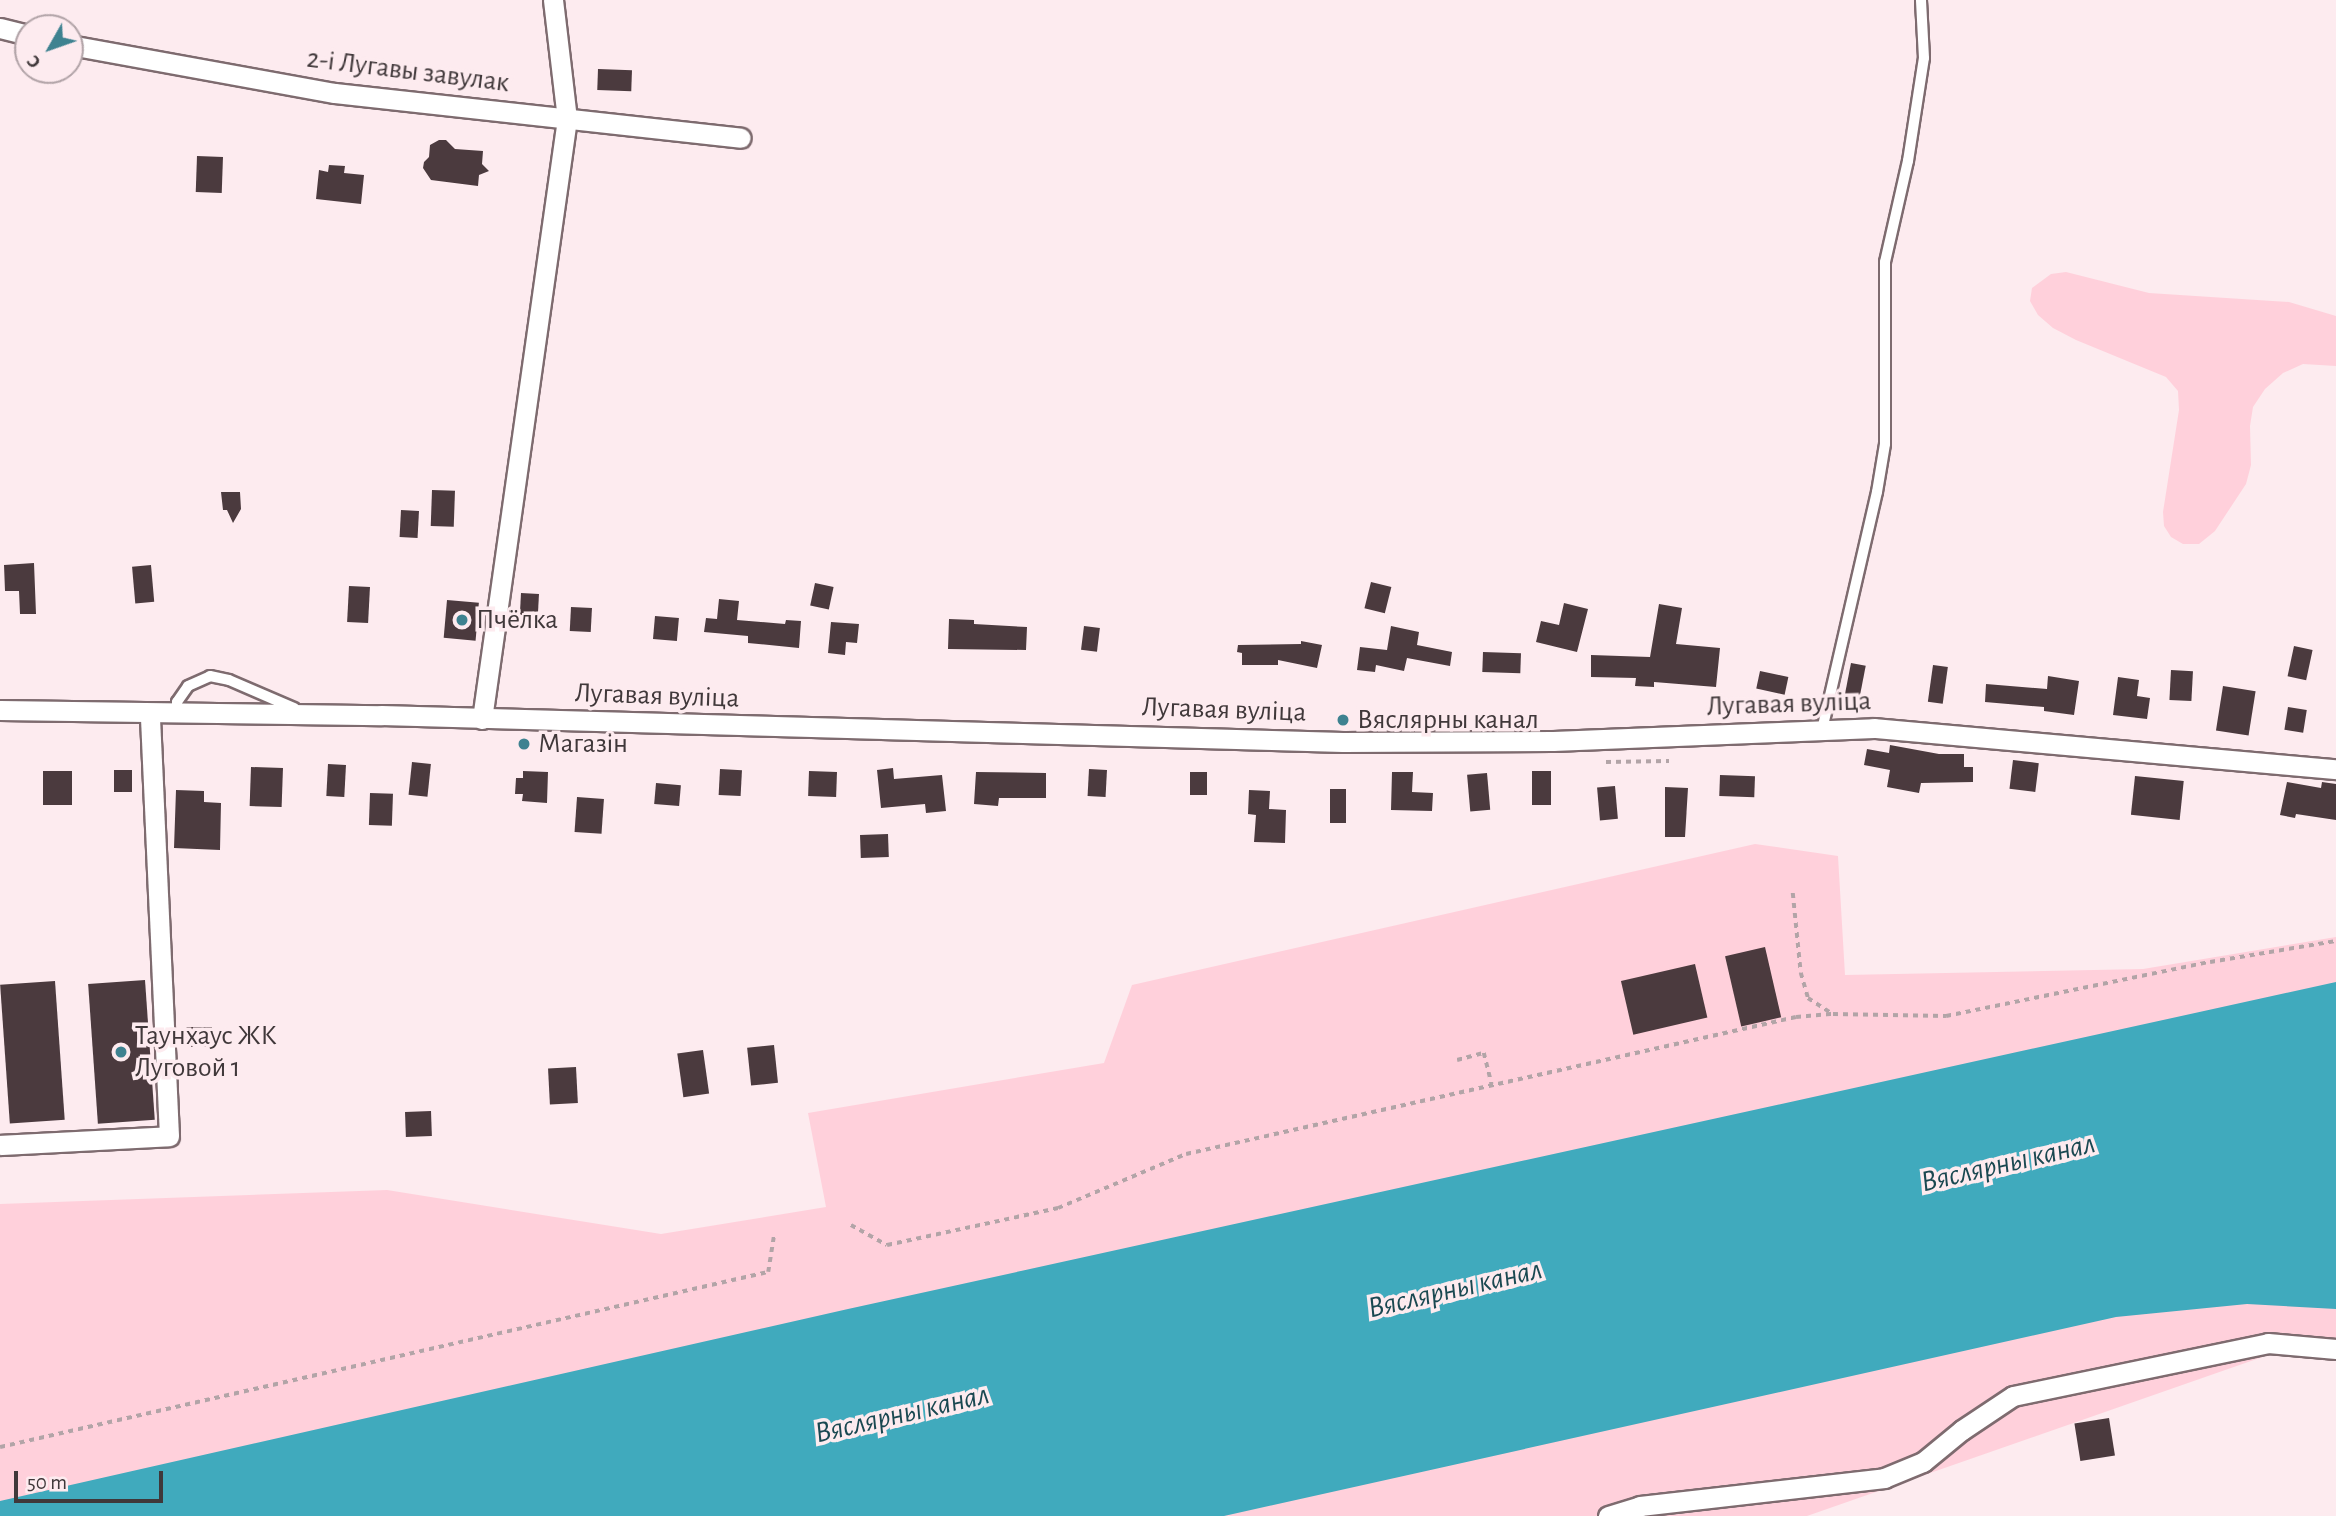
<!DOCTYPE html>
<meta charset="utf-8">
<style>
body{margin:0}
#map{position:relative;width:2336px;height:1516px;overflow:hidden;background:#fdebef;font-family:"Alegreya Sans",sans-serif}
div>[style]{position:absolute}
.green>*{inset:0;background:#ffd0db}
.water>*{inset:0;background:#40aabd}
.building>*{inset:0;background:#4b3a3e;transform-origin:0 0}
.path>*{height:3.5px;margin-top:-1.75px;transform-origin:0;background:repeating-linear-gradient(90deg,#b2a4a7 0 5px,transparent 0 10px)}
.roads{filter:drop-shadow(2px 0 #7e6b6f) drop-shadow(-2px 0 #7e6b6f) drop-shadow(0 2px #7e6b6f) drop-shadow(0 -2px #7e6b6f)}
.lane>*{height:10px;margin:-5px;padding:0 5px;transform-origin:5px;border-radius:5px;background:#fff}
.street>*{height:19px;margin:-9.5px;padding:0 9.5px;transform-origin:9.5px;border-radius:9.5px;background:#fff}
.dots>*{width:19px;height:19px;translate:-50% -50%;box-sizing:border-box;border:4px solid #fdebef;border-radius:50%}
span{translate:-50% -50%;white-space:nowrap;text-align:center;line-height:1.15;-webkit-text-stroke:7px #fdebef;paint-order:stroke}
.street-label{font-size:28px;color:#40383a}
.poi-label{font-size:28px;color:#40383a}
.left{translate:0 -50%;text-align:left}
.water-label{font-size:30px;color:#1a4851;font-style:italic}
.north{position:absolute;left:14px;top:14px;width:70px;height:70px;box-sizing:border-box;background:#fdebef;border:2px solid #b1a3a7;border-radius:50%;rotate:230deg;font-size:19px;font-weight:700;line-height:28px;text-align:center;color:#40383a}
.north::after{content:'';display:block;margin:auto;width:24px;height:32px;background:#3e8290;clip-path:polygon(50% 0,100% 100%,50% 72%,0 100%)}
.scale{position:absolute;left:14px;top:1471px;width:149px;height:32px;box-sizing:border-box;border:4px solid #40383a;border-top:0;padding-left:9px;font-size:21px;line-height:24px;white-space:nowrap;color:#40383a;-webkit-text-stroke:5px #fdebef;paint-order:stroke}
</style>
<div id="map">
<div class="green">
<i style="clip-path:polygon(2066px 272px,2149px 293px,2289px 302px,2336px 316px,2336px 366px,2303px 364px,2283px 373px,2265px 389px,2253px 407px,2250px 426px,2251px 465px,2246px 484px,2215px 531px,2199px 544px,2183px 544px,2171px 537px,2164px 526px,2163px 512px,2179px 410px,2178px 391px,2166px 377px,2076px 340px,2053px 328px,2038px 315px,2030px 301px,2032px 288px,2051px 274px)"></i>
<i style="clip-path:polygon(1755px 844px,1838px 856px,1845px 975px,2143px 969px,2336px 937px,2336px 1357px,2271px 1354px,1807px 1516px,0 1516px,0 1204px,387px 1190px,661px 1234px,826px 1207px,808px 1113px,1104px 1063px,1132px 985px)"></i>
</div>
<div class="water">
<i style="clip-path:polygon(2336px 982px,2336px 1309px,2247px 1304px,2116px 1317px,1224px 1516px,0 1516px,0 1501px,848px 1309px)"></i>
</div>
<div class="building">
<i style="left:598px;top:69px;width:34px;height:21px;rotate:2deg"></i>
<i style="clip-path:polygon(439px 140px,446px 140px,455px 149px,483px 151px,482px 164px,489px 171px,479px 175px,478px 186px,431px 180px,423px 168px,424px 162px,429px 157px,430px 145px)"></i>
<i style="left:197px;top:156px;width:26px;height:36px;rotate:2deg"></i>
<i style="clip-path:polygon(329px 165px,345px 166px,344px 173px,364px 175px,361px 204px,316px 199px,319px 170px,328px 172px)"></i>
<i style="left:432px;top:490px;width:23px;height:36px;rotate:2deg"></i>
<i style="clip-path:polygon(221px 492px,240px 492px,241px 509px,233px 523px,227px 510px,223px 510px)"></i>
<i style="left:401px;top:510px;width:18px;height:27px;rotate:3deg"></i>
<i style="clip-path:polygon(34px 563px,36px 614px,20px 614px,19px 591px,5px 591px,4px 565px)"></i>
<i style="left:151px;top:565px;width:37px;height:19px;rotate:85deg"></i>
<i style="left:1371px;top:582px;width:21px;height:27px;rotate:14deg"></i>
<i style="left:815px;top:583px;width:19px;height:23px;rotate:12deg"></i>
<i style="left:349px;top:586px;width:21px;height:36px;rotate:3deg"></i>
<i style="left:521px;top:593px;width:18px;height:32px;rotate:3deg"></i>
<i style="clip-path:polygon(719px 599px,739px 601px,737px 620px,785px 624px,786px 620px,801px 621px,799px 648px,748px 643px,748px 636px,704px 632px,706px 618px,717px 619px)"></i>
<i style="left:447px;top:600px;width:32px;height:38px;rotate:5deg"></i>
<i style="clip-path:polygon(1564px 603px,1588px 609px,1577px 652px,1536px 642px,1541px 621px,1559px 625px)"></i>
<i style="clip-path:polygon(1659px 604px,1682px 608px,1676px 644px,1720px 648px,1716px 687px,1654px 682px,1654px 687px,1635px 686px,1636px 678px,1591px 677px,1591px 655px,1650px 657px)"></i>
<i style="left:571px;top:607px;width:21px;height:24px;rotate:3deg"></i>
<i style="left:655px;top:616px;width:24px;height:23px;rotate:5deg"></i>
<i style="clip-path:polygon(949px 619px,974px 620px,974px 624px,1027px 627px,1026px 650px,948px 649px)"></i>
<i style="clip-path:polygon(831px 622px,859px 624px,857px 643px,846px 642px,845px 655px,828px 653px)"></i>
<i style="left:1084px;top:626px;width:16px;height:24px;rotate:7deg"></i>
<i style="clip-path:polygon(1391px 626px,1419px 632px,1417px 645px,1452px 652px,1450px 666px,1407px 658px,1404px 671px,1376px 665px,1375px 672px,1357px 670px,1360px 647px,1387px 650px)"></i>
<i style="clip-path:polygon(1301px 641px,1322px 645px,1317px 668px,1278px 660px,1278px 665px,1242px 665px,1242px 653px,1237px 652px,1238px 645px,1301px 644px)"></i>
<i style="left:2294px;top:646px;width:19px;height:31px;rotate:12deg"></i>
<i style="left:1483px;top:652px;width:38px;height:20px;rotate:2deg"></i>
<i style="left:1851px;top:663px;width:15px;height:32px;rotate:11deg"></i>
<i style="left:1933px;top:665px;width:15px;height:37px;rotate:8deg"></i>
<i style="left:2171px;top:670px;width:22px;height:30px;rotate:3deg"></i>
<i style="left:1760px;top:671px;width:29px;height:18px;rotate:12deg"></i>
<i style="clip-path:polygon(2048px 676px,2079px 681px,2074px 715px,2044px 711px,2044px 707px,1985px 702px,1986px 684px,2047px 689px)"></i>
<i style="clip-path:polygon(2118px 677px,2139px 680px,2137px 696px,2150px 698px,2147px 719px,2113px 715px)"></i>
<i style="left:2223px;top:686px;width:33px;height:45px;rotate:9deg"></i>
<i style="left:2288px;top:707px;width:19px;height:23px;rotate:9deg"></i>
<i style="clip-path:polygon(1890px 745px,1939px 754px,1964px 754px,1964px 767px,1973px 767px,1973px 782px,1921px 783px,1919px 793px,1887px 787px,1890px 770px,1864px 765px,1867px 749px,1889px 753px)"></i>
<i style="left:2013px;top:760px;width:26px;height:29px;rotate:7deg"></i>
<i style="left:412px;top:762px;width:19px;height:33px;rotate:6deg"></i>
<i style="left:328px;top:764px;width:18px;height:32px;rotate:3deg"></i>
<i style="left:251px;top:767px;width:32px;height:39px;rotate:2deg"></i>
<i style="clip-path:polygon(893px 768px,894px 779px,942px 775px,946px 811px,926px 813px,925px 804px,881px 808px,877px 770px)"></i>
<i style="left:720px;top:769px;width:22px;height:26px;rotate:3deg"></i>
<i style="left:1089px;top:769px;width:18px;height:27px;rotate:3deg"></i>
<i style="left:114px;top:770px;width:18px;height:22px"></i>
<i style="left:43px;top:771px;width:29px;height:34px"></i>
<i style="clip-path:polygon(523px 771px,548px 772px,547px 803px,522px 801px,523px 794px,515px 794px,516px 778px,523px 778px)"></i>
<i style="left:809px;top:771px;width:28px;height:25px;rotate:2deg"></i>
<i style="left:1532px;top:771px;width:19px;height:34px"></i>
<i style="clip-path:polygon(976px 772px,1046px 773px,1046px 798px,999px 798px,998px 806px,974px 804px)"></i>
<i style="left:1190px;top:772px;width:17px;height:23px"></i>
<i style="clip-path:polygon(1392px 772px,1413px 772px,1412px 792px,1433px 793px,1432px 811px,1391px 810px)"></i>
<i style="left:1487px;top:773px;width:37px;height:20px;rotate:85deg"></i>
<i style="left:1720px;top:775px;width:35px;height:21px;rotate:2deg"></i>
<i style="left:2135px;top:776px;width:49px;height:39px;rotate:6deg"></i>
<i style="clip-path:polygon(2287px 782px,2321px 788px,2322px 782px,2336px 784px,2336px 820px,2296px 814px,2295px 818px,2280px 815px)"></i>
<i style="left:656px;top:783px;width:25px;height:21px;rotate:5deg"></i>
<i style="left:1615px;top:786px;width:33px;height:18px;rotate:85deg"></i>
<i style="clip-path:polygon(1665px 787px,1688px 788px,1685px 837px,1665px 837px)"></i>
<i style="left:1330px;top:789px;width:16px;height:34px"></i>
<i style="clip-path:polygon(176px 790px,204px 791px,204px 802px,221px 803px,220px 850px,174px 848px)"></i>
<i style="clip-path:polygon(1249px 790px,1270px 791px,1269px 809px,1286px 810px,1285px 843px,1254px 842px,1256px 815px,1248px 814px)"></i>
<i style="left:370px;top:793px;width:23px;height:32px;rotate:2deg"></i>
<i style="left:577px;top:797px;width:27px;height:35px;rotate:4deg"></i>
<i style="left:888px;top:834px;width:23px;height:28px;rotate:88deg"></i>
<i style="left:1765px;top:947px;width:72px;height:41px;rotate:77deg"></i>
<i style="left:1695px;top:964px;width:55px;height:76px;rotate:77deg"></i>
<i style="left:145px;top:980px;width:140px;height:57px;rotate:86deg"></i>
<i style="left:55px;top:981px;width:139px;height:55px;rotate:86deg"></i>
<i style="left:186px;top:1027px;width:26px;height:20px"></i>
<i style="left:774px;top:1045px;width:38px;height:27px;rotate:84deg"></i>
<i style="left:703px;top:1050px;width:44px;height:26px;rotate:82deg"></i>
<i style="left:576px;top:1067px;width:36px;height:28px;rotate:87deg"></i>
<i style="left:431px;top:1111px;width:25px;height:26px;rotate:88deg"></i>
<i style="left:2109px;top:1418px;width:38px;height:35px;rotate:81deg"></i>
</div>
<div class="path">
<i style="left:1606px;top:762px;width:63px;rotate:-0.9deg"></i>
<i style="left:1793px;top:893px;width:80px;rotate:84.3deg"></i>
<i style="left:1801px;top:973px;width:26px;rotate:74deg"></i>
<i style="left:1808px;top:998px;width:27px;rotate:33deg"></i>
<i style="left:1457px;top:1060px;width:28px;rotate:-15deg"></i>
<i style="left:1484px;top:1053px;width:32px;rotate:76deg"></i>
<i style="left:851px;top:1225px;width:41px;rotate:29.1deg"></i>
<i style="left:887px;top:1245px;width:175px;rotate:-12.2deg"></i>
<i style="left:1058px;top:1208px;width:139px;rotate:-22.9deg"></i>
<i style="left:1186px;top:1154px;width:625px;rotate:-12.66deg"></i>
<i style="left:1796px;top:1017px;width:37px;rotate:-5deg"></i>
<i style="left:1833px;top:1014px;width:113px;rotate:1deg"></i>
<i style="left:1946px;top:1016px;width:269px;rotate:-11.6deg"></i>
<i style="left:2210px;top:962px;width:128px;rotate:-9.5deg"></i>
<i style="left:0;top:1447px;width:788px;rotate:-12.84deg"></i>
<i style="left:768px;top:1272px;width:36px;rotate:-81deg"></i>
</div>
<div class="roads">
<div class="lane">
<i style="left:177px;top:714px;width:12px;rotate:-90deg"></i>
<i style="left:177px;top:702px;width:19px;rotate:-55deg"></i>
<i style="left:188px;top:686px;width:24px;rotate:-24deg"></i>
<i style="left:210px;top:676px;width:19px;rotate:12deg"></i>
<i style="left:229px;top:680px;width:71px;rotate:23.3deg"></i>
<i style="left:1822px;top:730px;width:244px;rotate:-77deg"></i>
<i style="left:1877px;top:492px;width:49px;rotate:-80.5deg"></i>
<i style="left:1885px;top:444px;width:182px;rotate:-90deg"></i>
<i style="left:1885px;top:262px;width:104px;rotate:-77.2deg"></i>
<i style="left:1908px;top:161px;width:104px;rotate:-81.2deg"></i>
<i style="left:1924px;top:58px;width:58px;rotate:-93deg"></i>
</div>
<div class="street">
<i style="left:0;top:28px;width:29px;rotate:14deg"></i>
<i style="left:70px;top:45px;width:269px;rotate:10.3deg"></i>
<i style="left:335px;top:93px;width:408px;rotate:6.3deg"></i>
<i style="left:0;top:710px;width:381px;rotate:0.8deg"></i>
<i style="left:381px;top:715px;width:962px;rotate:1.61deg"></i>
<i style="left:1343px;top:742px;width:210px;rotate:-0.3deg"></i>
<i style="left:1553px;top:741px;width:321px;rotate:-2.3deg"></i>
<i style="left:1874px;top:728px;width:464px;rotate:5.1deg"></i>
<i style="left:482px;top:719px;width:606px;rotate:-81.94deg"></i>
<i style="left:567px;top:119px;width:120px;rotate:-96.7deg"></i>
<i style="left:0;top:1145px;width:169px;rotate:-3deg"></i>
<i style="left:169px;top:1136px;width:422px;rotate:-92.6deg"></i>
<i style="left:1608px;top:1516px;width:34px;rotate:-17deg"></i>
<i style="left:1640px;top:1506px;width:246px;rotate:-6.5deg"></i>
<i style="left:1884px;top:1478px;width:42px;rotate:-22.3deg"></i>
<i style="left:1923px;top:1462px;width:50px;rotate:-39.4deg"></i>
<i style="left:1962px;top:1430px;width:61px;rotate:-33.7deg"></i>
<i style="left:2013px;top:1396px;width:260px;rotate:-11.7deg"></i>
<i style="left:2268px;top:1343px;width:68px;rotate:5deg"></i>
</div>
</div>
<div class="dots">
<i style="left:462px;top:620px;background:#3e8290"></i>
<i style="left:1343px;top:720px;background:#3e8290"></i>
<i style="left:524px;top:744px;background:#3e8290"></i>
<i style="left:121px;top:1052px;background:#3e8290"></i>
</div>
<div class="street-label">
<span style="left:408px;top:71px;rotate:7deg">2-і Лугавы завулак</span>
<span style="left:657px;top:696px;rotate:2deg">Лугавая вуліца</span>
<span style="left:1789px;top:704px;rotate:-2deg">Лугавая вуліца</span>
<span style="left:1224px;top:710px;rotate:2deg">Лугавая вуліца</span>
</div>
<div class="poi-label">
<span class="left" style="left:476px;top:620px">Пчёлка</span>
<span class="left" style="left:1357px;top:720px">Вяслярны канал</span>
<span class="left" style="left:538px;top:744px">Магазін</span>
<span class="left" style="left:135px;top:1052px">Таунхаус ЖК<br>Луговой 1</span>
</div>
<div class="water-label">
<span style="left:2008px;top:1163px;rotate:-13deg">Вяслярны канал</span>
<span style="left:1455px;top:1289px;rotate:-13deg">Вяслярны канал</span>
<span style="left:902px;top:1414px;rotate:-13deg">Вяслярны канал</span>
</div>
<div class="north">С</div>
<div class="scale">50 m</div>
</div>
